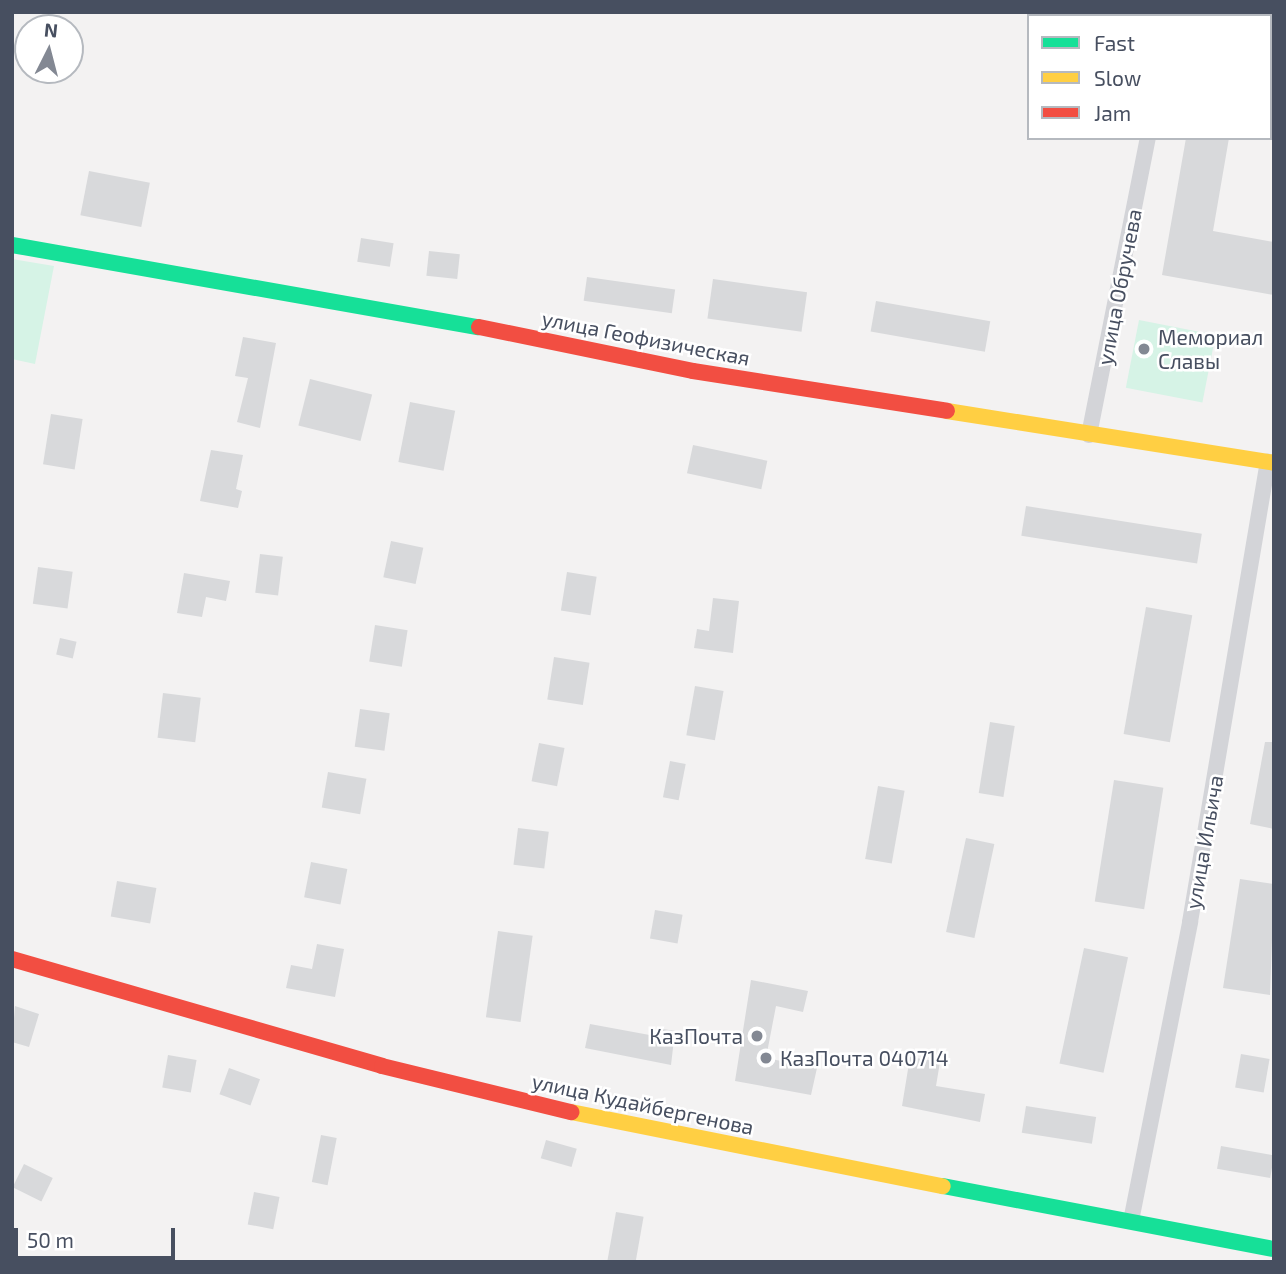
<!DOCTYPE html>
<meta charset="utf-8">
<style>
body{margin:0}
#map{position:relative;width:1286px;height:1274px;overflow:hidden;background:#f3f2f2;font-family:"Exo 2",sans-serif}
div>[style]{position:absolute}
.green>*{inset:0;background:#d6f3e6;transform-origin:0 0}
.building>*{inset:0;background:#d8d9db;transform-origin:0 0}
.street>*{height:16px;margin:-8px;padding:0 8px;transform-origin:8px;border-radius:8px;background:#d3d4d8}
.fast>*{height:16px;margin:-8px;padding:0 8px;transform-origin:8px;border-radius:8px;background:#16e098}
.slow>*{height:16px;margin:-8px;padding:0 8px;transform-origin:8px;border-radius:8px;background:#ffcf43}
.jam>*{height:16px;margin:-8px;padding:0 8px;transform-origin:8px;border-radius:8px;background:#f24e42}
.dots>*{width:19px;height:19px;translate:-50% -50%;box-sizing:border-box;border:4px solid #fff;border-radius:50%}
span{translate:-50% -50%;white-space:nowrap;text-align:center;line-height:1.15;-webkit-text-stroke:5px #fff;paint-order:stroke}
.street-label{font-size:21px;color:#474f60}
.poi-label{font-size:21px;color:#474f60}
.left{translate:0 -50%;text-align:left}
.right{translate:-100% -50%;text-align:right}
.frame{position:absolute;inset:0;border:14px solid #474f60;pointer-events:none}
.legend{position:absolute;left:1027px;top:14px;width:245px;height:126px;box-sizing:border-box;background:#fff;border:2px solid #b5b9bf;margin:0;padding:9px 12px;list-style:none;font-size:21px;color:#474f60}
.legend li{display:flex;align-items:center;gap:14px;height:35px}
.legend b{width:35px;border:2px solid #b5b9bf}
.north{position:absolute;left:14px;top:14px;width:70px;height:70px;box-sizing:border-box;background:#fff;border:2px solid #b5b9bf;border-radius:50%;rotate:6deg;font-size:19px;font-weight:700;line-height:28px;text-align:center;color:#474f60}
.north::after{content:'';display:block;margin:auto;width:24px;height:32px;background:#838893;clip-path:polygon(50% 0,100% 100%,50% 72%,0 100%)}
.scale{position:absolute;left:14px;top:1228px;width:161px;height:32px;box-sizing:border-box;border:4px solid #474f60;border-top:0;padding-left:9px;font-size:21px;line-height:24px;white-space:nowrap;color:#474f60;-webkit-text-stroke:5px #fff;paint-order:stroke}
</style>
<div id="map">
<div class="green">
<i style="clip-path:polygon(12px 259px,54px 266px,35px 364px,12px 359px)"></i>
<i style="left:1139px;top:320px;width:78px;height:69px;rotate:11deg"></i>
</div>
<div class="building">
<i style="clip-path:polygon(1186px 138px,1229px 138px,1213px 231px,1274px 242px,1274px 295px,1162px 275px)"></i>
<i style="left:89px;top:171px;width:62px;height:45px;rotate:11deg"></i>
<i style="left:361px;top:238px;width:33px;height:24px;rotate:9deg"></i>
<i style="left:429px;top:251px;width:31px;height:25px;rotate:6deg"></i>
<i style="left:587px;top:277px;width:89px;height:24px;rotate:8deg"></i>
<i style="left:713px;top:279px;width:95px;height:40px;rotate:8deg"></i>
<i style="left:876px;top:301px;width:116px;height:31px;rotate:10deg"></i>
<i style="clip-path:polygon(243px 337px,276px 343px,260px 428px,237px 422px,248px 378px,235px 376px)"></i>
<i style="left:310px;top:379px;width:64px;height:48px;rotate:14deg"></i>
<i style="left:410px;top:402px;width:46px;height:61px;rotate:11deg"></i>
<i style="left:51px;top:414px;width:32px;height:51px;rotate:9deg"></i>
<i style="left:693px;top:445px;width:76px;height:29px;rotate:12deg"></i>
<i style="clip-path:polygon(211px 450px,243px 455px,236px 489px,242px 491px,238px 508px,200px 501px)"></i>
<i style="left:1026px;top:506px;width:178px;height:30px;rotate:9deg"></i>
<i style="left:391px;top:541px;width:33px;height:37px;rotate:12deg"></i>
<i style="left:260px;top:554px;width:23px;height:39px;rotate:7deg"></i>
<i style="left:38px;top:567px;width:35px;height:37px;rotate:8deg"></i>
<i style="left:567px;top:572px;width:30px;height:39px;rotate:9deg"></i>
<i style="clip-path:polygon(184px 573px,230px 581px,226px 601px,206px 597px,202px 617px,177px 613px)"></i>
<i style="clip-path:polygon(713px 598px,739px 601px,733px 653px,694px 648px,697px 629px,709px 631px)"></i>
<i style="left:1146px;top:607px;width:47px;height:129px;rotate:10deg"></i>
<i style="left:375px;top:625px;width:33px;height:37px;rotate:9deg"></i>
<i style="left:60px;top:638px;width:17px;height:17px;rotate:13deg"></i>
<i style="left:554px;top:657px;width:36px;height:43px;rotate:9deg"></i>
<i style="left:695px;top:686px;width:29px;height:50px;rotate:10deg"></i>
<i style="left:163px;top:693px;width:38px;height:45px;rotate:7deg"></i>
<i style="left:360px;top:709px;width:30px;height:38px;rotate:8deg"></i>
<i style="left:990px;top:722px;width:25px;height:72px;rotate:9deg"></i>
<i style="clip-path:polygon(1265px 742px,1274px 742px,1274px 829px,1250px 824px)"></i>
<i style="left:539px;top:743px;width:26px;height:39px;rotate:11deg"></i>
<i style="left:670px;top:761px;width:16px;height:37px;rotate:11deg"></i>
<i style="left:328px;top:772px;width:39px;height:36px;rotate:10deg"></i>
<i style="left:1114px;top:780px;width:50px;height:123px;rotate:9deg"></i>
<i style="left:878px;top:786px;width:27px;height:74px;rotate:10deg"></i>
<i style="left:518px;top:828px;width:31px;height:37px;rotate:7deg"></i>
<i style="left:966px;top:838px;width:29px;height:96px;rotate:12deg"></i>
<i style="left:311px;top:862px;width:37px;height:36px;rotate:11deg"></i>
<i style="clip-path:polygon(1240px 879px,1274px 884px,1270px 995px,1223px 988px)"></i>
<i style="left:117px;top:881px;width:40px;height:36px;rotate:10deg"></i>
<i style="left:655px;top:910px;width:28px;height:29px;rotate:10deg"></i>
<i style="left:498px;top:931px;width:35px;height:87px;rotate:8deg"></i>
<i style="clip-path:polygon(317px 944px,344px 949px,335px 997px,286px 988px,291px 965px,312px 969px)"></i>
<i style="left:1084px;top:948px;width:45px;height:118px;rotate:12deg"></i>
<i style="clip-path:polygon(751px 980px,808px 991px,803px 1012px,776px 1006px,766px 1058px,817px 1068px,811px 1095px,735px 1081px)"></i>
<i style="clip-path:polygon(15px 1006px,39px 1014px,29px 1047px,12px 1042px)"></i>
<i style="clip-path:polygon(590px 1024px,655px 1036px,657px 1028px,675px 1031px,671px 1065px,585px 1048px)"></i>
<i style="left:1241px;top:1054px;width:29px;height:34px;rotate:10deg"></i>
<i style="left:168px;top:1055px;width:29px;height:33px;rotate:10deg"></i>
<i style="clip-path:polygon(910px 1057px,940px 1062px,936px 1086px,985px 1094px,980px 1122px,902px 1106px)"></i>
<i style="left:229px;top:1068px;width:33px;height:28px;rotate:20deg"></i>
<i style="left:1026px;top:1106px;width:71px;height:27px;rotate:9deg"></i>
<i style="left:321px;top:1135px;width:16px;height:48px;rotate:11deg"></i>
<i style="left:546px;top:1140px;width:32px;height:19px;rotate:16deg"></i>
<i style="left:1221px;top:1146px;width:54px;height:23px;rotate:10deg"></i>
<i style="left:24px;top:1164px;width:32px;height:26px;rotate:26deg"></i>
<i style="left:254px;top:1192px;width:26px;height:33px;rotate:11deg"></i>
<i style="left:616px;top:1212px;width:28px;height:51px;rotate:10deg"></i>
</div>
<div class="street">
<i style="left:1173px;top:16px;width:4px;rotate:-76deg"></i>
<i style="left:1089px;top:435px;width:303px;rotate:-78.8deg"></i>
<i style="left:1131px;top:1221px;width:305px;rotate:-78.8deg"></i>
<i style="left:1190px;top:922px;width:467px;rotate:-80.4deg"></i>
</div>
<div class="fast">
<i style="left:12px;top:245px;width:474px;rotate:10deg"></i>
<i style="left:943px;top:1186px;width:337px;rotate:10.8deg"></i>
</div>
<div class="slow">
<i style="left:947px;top:411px;width:331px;rotate:9deg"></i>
<i style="left:571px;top:1112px;width:379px;rotate:11.3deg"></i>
</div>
<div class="jam">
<i style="left:479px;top:327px;width:218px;rotate:11.6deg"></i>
<i style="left:693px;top:371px;width:257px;rotate:8.9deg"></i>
<i style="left:12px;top:959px;width:385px;rotate:16.1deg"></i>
<i style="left:382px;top:1066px;width:195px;rotate:13.7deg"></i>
</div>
<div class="dots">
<i style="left:1144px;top:349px;background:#838893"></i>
<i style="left:757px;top:1036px;background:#838893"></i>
<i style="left:766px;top:1058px;background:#838893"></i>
</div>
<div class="street-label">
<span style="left:1119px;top:287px;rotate:-79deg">улица Обручева</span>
<span style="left:646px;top:338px;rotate:11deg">улица Геофизическая</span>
<span style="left:1204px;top:842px;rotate:-80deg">улица Ильича</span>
<span style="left:643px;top:1104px;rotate:12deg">улица Кудайбергенова</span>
</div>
<div class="poi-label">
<span class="left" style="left:1158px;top:349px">Мемориал<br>Славы</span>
<span class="right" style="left:743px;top:1036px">КазПочта</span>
<span class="left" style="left:780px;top:1058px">КазПочта 040714</span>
</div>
<div class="frame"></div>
<ul class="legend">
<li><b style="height:9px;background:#16e098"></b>Fast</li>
<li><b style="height:9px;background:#ffcf43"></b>Slow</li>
<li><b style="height:9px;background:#f24e42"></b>Jam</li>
</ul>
<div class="north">N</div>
<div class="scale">50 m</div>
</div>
